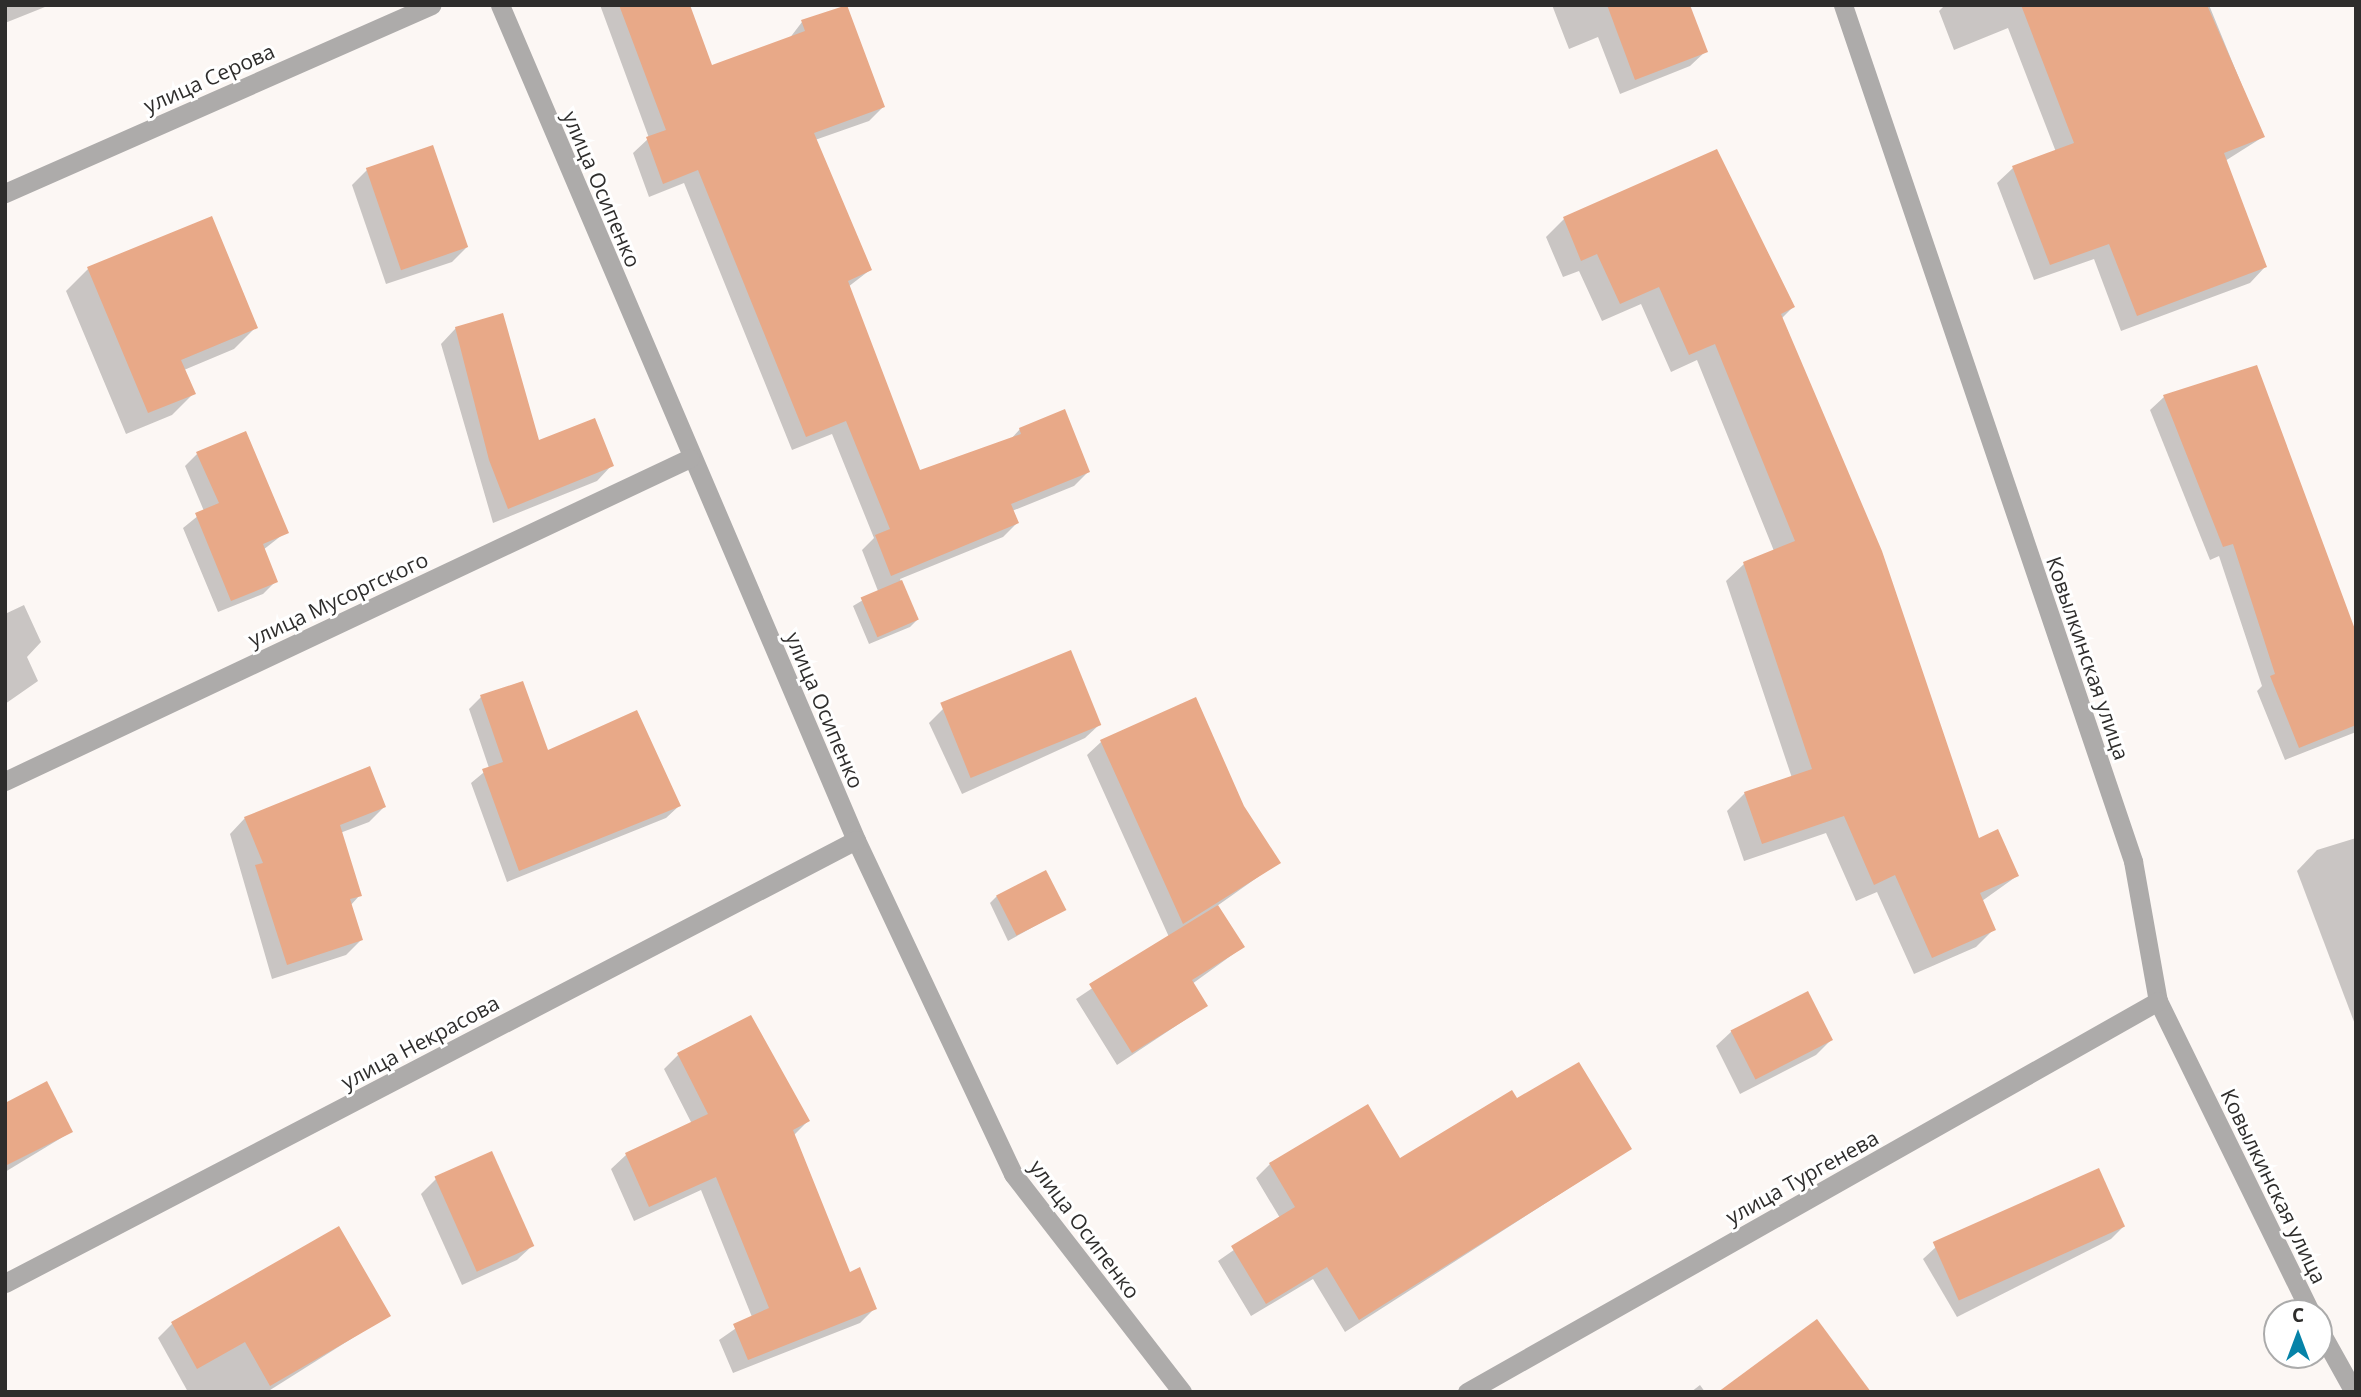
<!DOCTYPE html>
<meta charset="utf-8">
<style>
body{margin:0}
#map{position:relative;width:2361px;height:1397px;overflow:hidden;background:#fcf7f4;font-family:"Open Sans",sans-serif}
div>[style]{position:absolute}
.shadow>*{inset:0;background:#0003}
.building>*{inset:0;background:#e8a988;transform-origin:0 0}
.minor>*{height:19px;margin:-9.5px;padding:0 9.5px;transform-origin:9.5px;border-radius:9.5px;background:#adabaa}
span{translate:-50% -50%;white-space:nowrap;text-align:center;line-height:1.15;-webkit-text-stroke:6px #fff;paint-order:stroke}
.street-label{font-size:21px;color:#2e2d2c}
.frame{position:absolute;inset:0;border:7px solid #2e2d2c;pointer-events:none}
.north{position:absolute;left:2263px;top:1299px;width:70px;height:70px;box-sizing:border-box;background:#fff;border:2px solid #ababab;border-radius:50%;rotate:0deg;font-size:19px;font-weight:700;line-height:28px;text-align:center;color:#2e2d2c}
.north::after{content:'';display:block;margin:auto;width:24px;height:32px;background:#0683a8;clip-path:polygon(50% 0,100% 100%,50% 72%,0 100%)}
</style>
<div id="map">
<div class="shadow">
<i style="clip-path:polygon(5px 5px,50px 5px,5px 23px)"></i>
<i style="clip-path:polygon(600px 5px,688px 5px,711px 67px,789px 39px,802px 22px,883px 107px,869px 121px,815px 140px,870px 270px,848px 287px,919px 472px,1010px 440px,1020px 429px,1088px 472px,1074px 486px,1012px 511px,1017px 523px,1003px 537px,900px 579px,917px 620px,910px 627px,869px 644px,853px 606px,878px 591px,862px 550px,874px 538px,832px 434px,792px 450px,684px 183px,649px 197px,633px 153px,649px 138px)"></i>
<i style="clip-path:polygon(1552px 5px,1689px 5px,1706px 51px,1690px 66px,1620px 94px,1598px 37px,1569px 49px)"></i>
<i style="clip-path:polygon(1945px 5px,2209px 5px,2263px 137px,2225px 161px,2265px 267px,2250px 283px,2121px 331px,2094px 259px,2034px 280px,1997px 183px,2013px 168px,2056px 152px,2008px 28px,1954px 50px,1939px 11px)"></i>
<i style="clip-path:polygon(367px 170px,467px 247px,452px 262px,386px 284px,352px 185px)"></i>
<i style="clip-path:polygon(1564px 219px,1793px 307px,1781px 319px,1978px 841px,2017px 876px,1982px 901px,1994px 929px,1976px 947px,1914px 974px,1877px 892px,1856px 901px,1826px 833px,1744px 861px,1727px 811px,1745px 793px,1792px 778px,1726px 581px,1744px 564px,1774px 551px,1697px 360px,1671px 372px,1641px 304px,1602px 321px,1579px 271px,1563px 277px,1546px 237px)"></i>
<i style="clip-path:polygon(88px 269px,256px 327px,234px 349px,184px 370px,194px 393px,172px 415px,126px 434px,66px 291px)"></i>
<i style="clip-path:polygon(456px 328px,538px 443px,612px 465px,597px 481px,493px 523px,441px 344px)"></i>
<i style="clip-path:polygon(2164px 397px,2356px 632px,2356px 732px,2285px 760px,2257px 691px,2262px 686px,2219px 556px,2210px 560px,2150px 410px)"></i>
<i style="clip-path:polygon(197px 454px,286px 532px,263px 550px,276px 581px,263px 594px,218px 612px,183px 528px,204px 511px,185px 466px)"></i>
<i style="clip-path:polygon(24px 605px,41px 642px,27px 657px,38px 681px,5px 704px,5px 614px)"></i>
<i style="clip-path:polygon(481px 697px,547px 753px,679px 806px,666px 818px,507px 882px,471px 783px,489px 768px,469px 709px)"></i>
<i style="clip-path:polygon(1195px 700px,1243px 807px,1279px 862px,1217px 906px,1243px 947px,1192px 984px,1206px 1006px,1117px 1065px,1076px 999px,1169px 937px,1087px 755px,1101px 742px)"></i>
<i style="clip-path:polygon(943px 709px,1099px 725px,1085px 738px,962px 794px,929px 723px)"></i>
<i style="clip-path:polygon(384px 807px,369px 822px,340px 833px,360px 895px,350px 906px,361px 940px,346px 955px,272px 979px,230px 834px,245px 818px)"></i>
<i style="clip-path:polygon(2356px 838px,2356px 1027px,2297px 871px,2317px 850px)"></i>
<i style="clip-path:polygon(997px 896px,1064px 910px,1008px 941px,990px 903px)"></i>
<i style="clip-path:polygon(1732px 1031px,1831px 1040px,1816px 1055px,1740px 1094px,1716px 1046px)"></i>
<i style="clip-path:polygon(678px 1055px,808px 1121px,793px 1136px,849px 1274px,875px 1308px,860px 1323px,733px 1373px,719px 1340px,752px 1317px,701px 1190px,634px 1221px,611px 1169px,626px 1155px,692px 1124px,664px 1069px)"></i>
<i style="clip-path:polygon(1517px 1101px,1630px 1149px,1345px 1332px,1313px 1279px,1251px 1316px,1218px 1261px,1280px 1218px,1256px 1178px,1270px 1164px,1400px 1161px)"></i>
<i style="clip-path:polygon(5px 1105px,71px 1132px,5px 1172px)"></i>
<i style="clip-path:polygon(436px 1179px,533px 1245px,517px 1260px,462px 1285px,421px 1194px)"></i>
<i style="clip-path:polygon(2123px 1227px,2111px 1239px,1957px 1317px,1923px 1259px,1936px 1247px)"></i>
<i style="clip-path:polygon(389px 1315px,267px 1392px,188px 1392px,158px 1338px,172px 1324px)"></i>
<i style="clip-path:polygon(1700px 1385px,1705px 1392px,1691px 1392px)"></i>
</div>
<div class="building">
<i style="clip-path:polygon(619px 5px,690px 5px,712px 65px,805px 31px,801px 20px,847px 5px,885px 107px,814px 133px,872px 270px,848px 281px,920px 470px,1021px 434px,1019px 428px,1065px 409px,1090px 472px,1011px 504px,1019px 523px,891px 576px,875px 535px,890px 529px,846px 421px,806px 437px,698px 170px,663px 184px,646px 137px,666px 130px)"></i>
<i style="clip-path:polygon(1607px 5px,1690px 5px,1708px 52px,1635px 80px)"></i>
<i style="clip-path:polygon(2021px 5px,2207px 5px,2265px 137px,2224px 153px,2267px 267px,2137px 316px,2109px 244px,2050px 265px,2012px 166px,2074px 143px)"></i>
<i style="left:433px;top:145px;width:108px;height:71px;rotate:71deg"></i>
<i style="clip-path:polygon(1717px 149px,1795px 307px,1781px 314px,1882px 551px,1979px 838px,1998px 829px,2019px 876px,1980px 893px,1996px 930px,1932px 958px,1895px 875px,1874px 885px,1844px 816px,1762px 844px,1744px 792px,1812px 769px,1743px 562px,1795px 541px,1715px 344px,1689px 355px,1659px 287px,1620px 304px,1597px 254px,1581px 261px,1563px 217px)"></i>
<i style="clip-path:polygon(212px 216px,258px 328px,181px 360px,196px 394px,148px 413px,87px 267px)"></i>
<i style="clip-path:polygon(503px 313px,539px 440px,595px 418px,614px 466px,508px 509px,489px 460px,455px 327px)"></i>
<i style="clip-path:polygon(2257px 365px,2356px 632px,2356px 725px,2299px 748px,2270px 676px,2275px 674px,2233px 544px,2223px 547px,2163px 395px)"></i>
<i style="clip-path:polygon(246px 431px,289px 533px,263px 544px,278px 582px,231px 601px,195px 513px,219px 503px,196px 452px)"></i>
<i style="left:902px;top:580px;width:43px;height:45px;rotate:67deg"></i>
<i style="left:1071px;top:650px;width:81px;height:141px;rotate:68deg"></i>
<i style="clip-path:polygon(523px 681px,548px 750px,637px 710px,681px 806px,519px 871px,482px 769px,503px 762px,480px 695px)"></i>
<i style="clip-path:polygon(1196px 697px,1244px 806px,1281px 863px,1183px 924px,1100px 740px)"></i>
<i style="clip-path:polygon(370px 766px,386px 807px,340px 825px,362px 896px,350px 899px,363px 940px,287px 965px,255px 865px,263px 863px,244px 817px)"></i>
<i style="left:1046px;top:870px;width:45px;height:56px;rotate:63deg"></i>
<i style="clip-path:polygon(1218px 905px,1245px 947px,1192px 980px,1208px 1006px,1132px 1053px,1089px 984px)"></i>
<i style="left:1808px;top:991px;width:55px;height:87px;rotate:63deg"></i>
<i style="clip-path:polygon(751px 1015px,810px 1121px,793px 1130px,850px 1272px,860px 1267px,877px 1309px,748px 1360px,733px 1324px,769px 1308px,716px 1177px,649px 1207px,625px 1153px,708px 1114px,677px 1053px)"></i>
<i style="clip-path:polygon(1579px 1062px,1632px 1149px,1359px 1320px,1327px 1267px,1266px 1304px,1231px 1246px,1295px 1207px,1269px 1163px,1368px 1104px,1400px 1158px,1512px 1090px,1517px 1098px)"></i>
<i style="clip-path:polygon(47px 1081px,73px 1132px,5px 1166px,5px 1103px)"></i>
<i style="left:492px;top:1151px;width:104px;height:63px;rotate:66deg"></i>
<i style="left:2099px;top:1168px;width:64px;height:182px;rotate:66deg"></i>
<i style="clip-path:polygon(339px 1226px,391px 1316px,270px 1386px,245px 1342px,197px 1369px,171px 1322px)"></i>
<i style="clip-path:polygon(1817px 1319px,1871px 1392px,1718px 1392px)"></i>
</div>
<div class="minor">
<i style="left:500px;top:5px;width:908px;rotate:66.91deg"></i>
<i style="left:856px;top:840px;width:369px;rotate:64.8deg"></i>
<i style="left:1013px;top:1174px;width:276px;rotate:52.2deg"></i>
<i style="left:1843px;top:5px;width:904px;rotate:71.28deg"></i>
<i style="left:2133px;top:861px;width:142px;rotate:79.9deg"></i>
<i style="left:2158px;top:1001px;width:347px;rotate:63.9deg"></i>
<i style="left:5px;top:193px;width:466px;rotate:-23.8deg"></i>
<i style="left:5px;top:781px;width:757px;rotate:-25.25deg"></i>
<i style="left:5px;top:1283px;width:959px;rotate:-27.5deg"></i>
<i style="left:2319px;top:1329px;width:72px;rotate:60.9deg"></i>
<i style="left:1467px;top:1392px;width:794px;rotate:-29.5deg"></i>
</div>
<div class="street-label">
<span style="left:209px;top:78px;rotate:-24deg">улица Серова</span>
<span style="left:602px;top:189px;rotate:67deg">улица Осипенко</span>
<span style="left:338px;top:599px;rotate:-25deg">улица Мусоргского</span>
<span style="left:2088px;top:658px;rotate:71deg">Ковылкинская улица</span>
<span style="left:825px;top:710px;rotate:67deg">улица Осипенко</span>
<span style="left:420px;top:1042px;rotate:-28deg">улица Некрасова</span>
<span style="left:1802px;top:1177px;rotate:-29deg">улица Тургенева</span>
<span style="left:2274px;top:1186px;rotate:64deg">Ковылкинская улица</span>
<span style="left:1085px;top:1229px;rotate:53deg">улица Осипенко</span>
</div>
<div class="frame"></div>
<div class="north">С</div>
</div>
